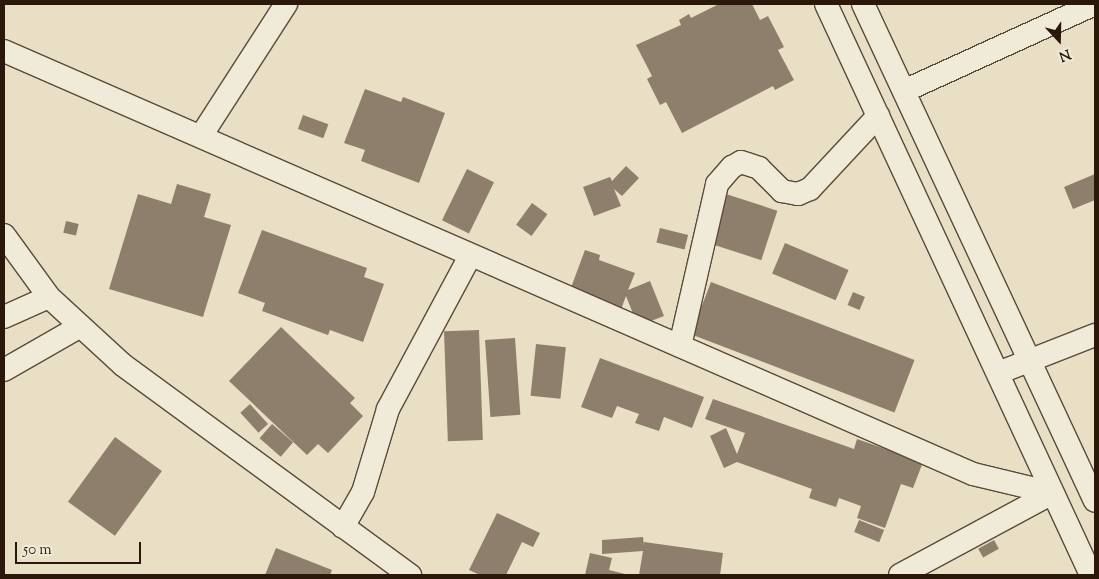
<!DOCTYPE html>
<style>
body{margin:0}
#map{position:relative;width:1099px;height:579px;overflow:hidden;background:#e8dfc4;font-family:"Sorts Mill Goudy",serif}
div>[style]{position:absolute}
.building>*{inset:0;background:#8d7f6b;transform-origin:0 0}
.roads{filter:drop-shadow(1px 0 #5a4a38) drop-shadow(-1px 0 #5a4a38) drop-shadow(0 1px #5a4a38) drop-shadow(0 -1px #5a4a38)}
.minor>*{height:22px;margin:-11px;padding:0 11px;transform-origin:11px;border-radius:11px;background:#f0ead9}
span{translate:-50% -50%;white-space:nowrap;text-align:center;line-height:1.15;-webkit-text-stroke:4px #f0ead9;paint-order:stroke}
.frame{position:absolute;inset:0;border:5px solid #2b180a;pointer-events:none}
.north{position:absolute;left:1034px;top:15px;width:50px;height:50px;-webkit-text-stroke:4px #f0ead9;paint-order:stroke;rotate:159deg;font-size:14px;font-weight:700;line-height:20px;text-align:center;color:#2b180a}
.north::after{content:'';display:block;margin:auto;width:18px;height:22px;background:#2b180a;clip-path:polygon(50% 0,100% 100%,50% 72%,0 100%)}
.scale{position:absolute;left:15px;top:542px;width:126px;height:22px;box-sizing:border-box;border:2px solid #2b180a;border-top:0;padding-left:6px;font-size:15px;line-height:18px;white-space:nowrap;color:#2b180a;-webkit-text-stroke:4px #f0ead9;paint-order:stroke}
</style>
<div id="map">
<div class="building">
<i style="clip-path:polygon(719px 4px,752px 4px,760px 20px,768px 16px,784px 47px,778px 50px,794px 80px,775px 90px,773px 86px,682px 133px,666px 102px,660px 105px,647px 79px,652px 76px,636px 45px,681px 25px,679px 20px,689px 14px,691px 18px)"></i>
<i style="clip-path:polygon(365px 89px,401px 102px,403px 97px,445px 113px,419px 183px,361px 161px,365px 150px,344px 143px)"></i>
<i style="left:303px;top:115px;width:27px;height:15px;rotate:20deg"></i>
<i style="clip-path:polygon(626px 166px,639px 178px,622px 196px,614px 189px,621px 206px,594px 216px,583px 187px,610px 177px,612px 181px)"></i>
<i style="left:467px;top:169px;width:30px;height:57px;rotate:26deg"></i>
<i style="clip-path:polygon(1095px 174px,1095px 200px,1073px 209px,1064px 187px)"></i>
<i style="clip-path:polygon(177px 184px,211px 194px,204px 217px,231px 225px,203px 317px,109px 289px,138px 194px,171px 204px)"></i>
<i style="left:726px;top:194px;width:54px;height:52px;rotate:18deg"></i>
<i style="left:532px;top:203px;width:19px;height:27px;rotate:36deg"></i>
<i style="left:66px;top:221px;width:13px;height:12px;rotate:13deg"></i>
<i style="left:660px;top:228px;width:29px;height:15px;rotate:14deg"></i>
<i style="clip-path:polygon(262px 230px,367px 268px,364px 277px,384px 284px,363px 342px,330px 330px,328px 335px,262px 311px,265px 303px,238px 293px)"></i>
<i style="left:785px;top:243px;width:69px;height:33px;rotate:23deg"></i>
<i style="clip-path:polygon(585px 250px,600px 255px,599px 260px,635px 273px,628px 290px,650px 281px,664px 316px,638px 326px,626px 296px,620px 312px,569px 293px)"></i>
<i style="left:711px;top:282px;width:218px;height:56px;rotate:21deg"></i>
<i style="left:853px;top:292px;width:13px;height:14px;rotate:23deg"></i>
<i style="clip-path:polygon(281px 327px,355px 398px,350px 403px,363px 416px,328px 453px,318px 444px,307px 455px,229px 381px)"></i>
<i style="left:479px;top:330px;width:110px;height:35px;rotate:88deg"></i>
<i style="left:515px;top:338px;width:77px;height:30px;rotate:86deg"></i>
<i style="left:536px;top:344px;width:30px;height:52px;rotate:6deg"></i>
<i style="clip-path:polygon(600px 358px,704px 397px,692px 428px,664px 417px,659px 431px,635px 423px,639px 414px,617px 406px,612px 418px,581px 407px)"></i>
<i style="clip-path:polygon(713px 399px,854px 449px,857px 439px,923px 462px,913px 488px,901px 484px,885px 528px,857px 518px,861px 506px,839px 498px,836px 507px,809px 498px,812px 489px,737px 462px,724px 468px,710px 436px,726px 428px,737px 454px,745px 433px,705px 419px)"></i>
<i style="left:250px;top:404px;width:27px;height:13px;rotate:48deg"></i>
<i style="left:272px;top:424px;width:28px;height:19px;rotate:41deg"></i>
<i style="left:115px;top:437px;width:58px;height:80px;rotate:36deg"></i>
<i style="clip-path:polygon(497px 513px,540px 533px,533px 547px,522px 542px,506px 575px,480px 575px,469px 570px)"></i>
<i style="left:859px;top:520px;width:27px;height:13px;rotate:22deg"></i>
<i style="clip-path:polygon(643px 537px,644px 546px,644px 542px,723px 553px,720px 575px,639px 575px,643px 551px,602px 554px,602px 540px)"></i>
<i style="left:994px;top:540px;width:10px;height:18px;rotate:61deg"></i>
<i style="clip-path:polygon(276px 548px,332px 570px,330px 575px,265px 575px)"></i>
<i style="clip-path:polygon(590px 553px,612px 558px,609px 570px,629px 575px,585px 575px)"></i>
</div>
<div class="roads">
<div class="minor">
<i style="left:826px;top:4px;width:629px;rotate:65.1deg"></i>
<i style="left:863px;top:4px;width:548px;rotate:64.98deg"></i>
<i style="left:4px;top:51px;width:1057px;rotate:23.58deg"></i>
<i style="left:973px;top:474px;width:81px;rotate:13.5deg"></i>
<i style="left:904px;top:91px;width:210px;rotate:-24.5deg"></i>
<i style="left:201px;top:136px;width:157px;rotate:-57.2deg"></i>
<i style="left:4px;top:235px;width:77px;rotate:54deg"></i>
<i style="left:49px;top:297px;width:100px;rotate:42.6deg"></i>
<i style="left:123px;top:365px;width:356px;rotate:36.2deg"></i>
<i style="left:4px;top:317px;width:49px;rotate:-24deg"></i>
<i style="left:680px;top:346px;width:166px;rotate:-77.1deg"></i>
<i style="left:717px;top:184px;width:23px;rotate:-49deg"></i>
<i style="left:732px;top:167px;width:10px;rotate:-29deg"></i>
<i style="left:741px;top:162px;width:19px;rotate:18deg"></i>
<i style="left:759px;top:168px;width:33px;rotate:45deg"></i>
<i style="left:782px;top:191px;width:16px;rotate:11deg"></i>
<i style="left:798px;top:194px;width:13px;rotate:-23deg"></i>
<i style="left:810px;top:189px;width:100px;rotate:-47deg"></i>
<i style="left:4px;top:370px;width:86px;rotate:-29.8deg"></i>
<i style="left:998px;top:373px;width:104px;rotate:-21.4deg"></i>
<i style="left:343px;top:527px;width:40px;rotate:-60.3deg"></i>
<i style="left:363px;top:492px;width:87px;rotate:-73.2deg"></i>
<i style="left:388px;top:409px;width:174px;rotate:-61.8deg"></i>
<i style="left:900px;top:575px;width:173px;rotate:-28.3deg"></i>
</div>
</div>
<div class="frame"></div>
<div class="north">N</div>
<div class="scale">50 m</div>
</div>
